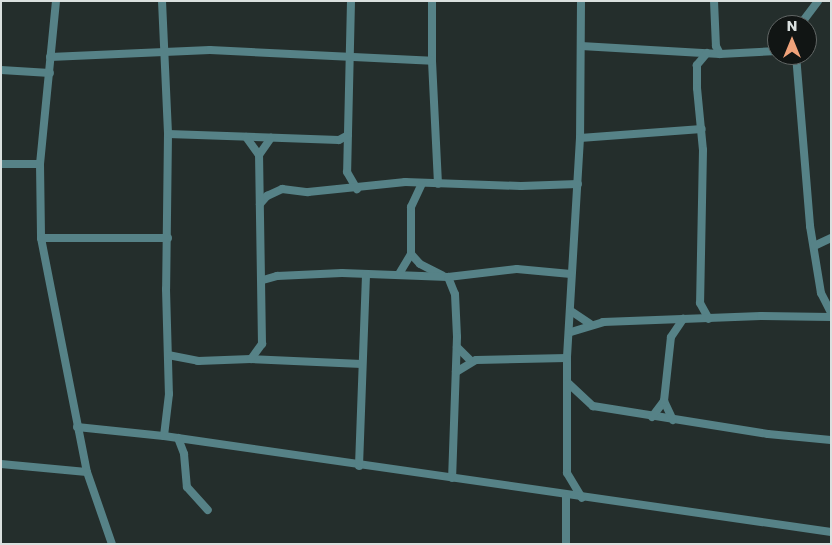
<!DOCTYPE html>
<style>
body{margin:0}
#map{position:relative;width:832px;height:545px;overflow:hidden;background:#242e2c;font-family:Poppins,sans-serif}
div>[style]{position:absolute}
.minor>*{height:8px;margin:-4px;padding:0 4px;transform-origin:4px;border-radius:4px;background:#568287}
span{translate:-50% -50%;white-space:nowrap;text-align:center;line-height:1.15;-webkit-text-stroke:4px #111514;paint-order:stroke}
.frame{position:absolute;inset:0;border:2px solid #dae0df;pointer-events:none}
.north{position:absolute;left:767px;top:15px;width:50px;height:50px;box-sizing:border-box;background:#111514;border:1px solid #616665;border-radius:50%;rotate:0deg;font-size:14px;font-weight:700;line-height:20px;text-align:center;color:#dae0df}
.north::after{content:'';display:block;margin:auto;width:18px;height:22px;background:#f0a27a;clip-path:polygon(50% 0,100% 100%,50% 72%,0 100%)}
</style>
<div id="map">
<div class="minor">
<i style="left:56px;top:1px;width:164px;rotate:95.6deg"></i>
<i style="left:40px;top:164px;width:74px;rotate:89.2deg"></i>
<i style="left:41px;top:238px;width:238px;rotate:78.9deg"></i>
<i style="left:87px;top:472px;width:76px;rotate:70.9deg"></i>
<i style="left:162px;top:1px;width:133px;rotate:87.4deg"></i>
<i style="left:168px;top:134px;width:155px;rotate:90.7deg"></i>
<i style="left:166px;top:289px;width:105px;rotate:88.4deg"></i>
<i style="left:169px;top:394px;width:42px;rotate:96.8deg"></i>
<i style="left:351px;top:1px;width:171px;rotate:91.3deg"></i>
<i style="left:347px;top:172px;width:20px;rotate:60deg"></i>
<i style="left:432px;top:1px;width:60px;rotate:90deg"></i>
<i style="left:432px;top:61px;width:123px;rotate:87.2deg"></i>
<i style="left:581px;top:1px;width:137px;rotate:90.4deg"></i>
<i style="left:580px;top:138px;width:220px;rotate:93.4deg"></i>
<i style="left:567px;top:358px;width:115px;rotate:90deg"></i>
<i style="left:567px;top:473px;width:29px;rotate:59deg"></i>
<i style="left:714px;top:1px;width:45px;rotate:87.5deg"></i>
<i style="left:716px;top:46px;width:9px;rotate:63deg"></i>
<i style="left:800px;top:25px;width:30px;rotate:-53deg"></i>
<i style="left:581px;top:46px;width:139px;rotate:3.3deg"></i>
<i style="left:720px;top:54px;width:57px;rotate:-3deg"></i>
<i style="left:707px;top:53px;width:16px;rotate:130deg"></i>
<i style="left:697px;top:65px;width:23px;rotate:90deg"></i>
<i style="left:697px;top:88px;width:62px;rotate:84.5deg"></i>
<i style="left:703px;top:150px;width:153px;rotate:91.1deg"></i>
<i style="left:700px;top:303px;width:18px;rotate:61deg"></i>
<i style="left:796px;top:55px;width:172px;rotate:85.3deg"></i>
<i style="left:810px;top:226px;width:68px;rotate:80.7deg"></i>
<i style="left:821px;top:293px;width:22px;rotate:63deg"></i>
<i style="left:50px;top:57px;width:160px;rotate:-2.5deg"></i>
<i style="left:210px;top:50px;width:222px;rotate:2.8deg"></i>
<i style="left:1px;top:70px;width:49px;rotate:3.5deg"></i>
<i style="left:168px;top:134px;width:171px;rotate:2deg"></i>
<i style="left:339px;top:140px;width:10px;rotate:-29deg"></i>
<i style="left:246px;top:137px;width:22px;rotate:54deg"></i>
<i style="left:580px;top:138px;width:122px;rotate:-4.2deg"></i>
<i style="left:1px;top:164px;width:39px"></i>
<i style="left:260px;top:204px;width:11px;rotate:-49deg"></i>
<i style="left:267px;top:196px;width:17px;rotate:-25deg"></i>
<i style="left:282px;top:189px;width:26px;rotate:7deg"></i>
<i style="left:308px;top:192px;width:98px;rotate:-5.9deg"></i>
<i style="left:405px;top:182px;width:116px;rotate:2deg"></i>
<i style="left:521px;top:186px;width:57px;rotate:-2deg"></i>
<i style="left:41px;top:238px;width:127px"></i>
<i style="left:814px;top:246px;width:19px;rotate:-25deg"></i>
<i style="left:411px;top:254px;width:13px;rotate:48deg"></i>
<i style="left:420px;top:264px;width:25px;rotate:27deg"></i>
<i style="left:399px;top:274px;width:23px;rotate:-59deg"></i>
<i style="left:411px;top:254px;width:47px;rotate:-90deg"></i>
<i style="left:411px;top:207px;width:26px;rotate:-65deg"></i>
<i style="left:448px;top:277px;width:18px;rotate:68deg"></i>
<i style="left:455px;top:294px;width:43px;rotate:87.3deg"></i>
<i style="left:457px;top:337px;width:141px;rotate:92deg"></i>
<i style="left:263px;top:280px;width:15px;rotate:-16deg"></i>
<i style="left:277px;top:276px;width:65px;rotate:-2.6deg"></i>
<i style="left:342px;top:273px;width:106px;rotate:2.2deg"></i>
<i style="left:448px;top:277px;width:69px;rotate:-6.6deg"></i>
<i style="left:517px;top:269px;width:54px;rotate:5.3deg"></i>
<i style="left:571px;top:311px;width:23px;rotate:34deg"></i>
<i style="left:571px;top:332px;width:34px;rotate:-17deg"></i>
<i style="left:603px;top:322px;width:158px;rotate:-2.2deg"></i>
<i style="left:761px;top:316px;width:70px;rotate:0.8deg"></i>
<i style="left:457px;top:347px;width:20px;rotate:45deg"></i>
<i style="left:168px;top:355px;width:31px;rotate:11deg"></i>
<i style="left:198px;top:361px;width:53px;rotate:-2.2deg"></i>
<i style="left:251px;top:359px;width:111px;rotate:2.6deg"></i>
<i style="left:251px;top:359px;width:19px;rotate:-54deg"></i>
<i style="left:262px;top:344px;width:189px;rotate:-90.9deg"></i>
<i style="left:259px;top:155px;width:21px;rotate:-55deg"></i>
<i style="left:456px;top:372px;width:23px;rotate:-31deg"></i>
<i style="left:476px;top:360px;width:91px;rotate:-1.3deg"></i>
<i style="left:568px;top:383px;width:34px;rotate:43deg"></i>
<i style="left:593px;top:406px;width:177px;rotate:9.1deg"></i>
<i style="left:768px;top:434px;width:63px;rotate:5.4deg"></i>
<i style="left:664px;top:401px;width:21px;rotate:65deg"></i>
<i style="left:652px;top:417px;width:20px;rotate:-53deg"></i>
<i style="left:664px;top:401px;width:64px;rotate:-83.8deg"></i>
<i style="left:671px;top:337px;width:22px;rotate:-56deg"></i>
<i style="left:77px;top:427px;width:87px;rotate:5.9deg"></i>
<i style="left:164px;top:436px;width:674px;rotate:8.19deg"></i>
<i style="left:178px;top:438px;width:17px;rotate:69deg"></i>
<i style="left:184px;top:454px;width:33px;rotate:85deg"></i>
<i style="left:187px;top:487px;width:31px;rotate:48deg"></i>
<i style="left:1px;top:464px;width:86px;rotate:5.3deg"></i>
<i style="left:359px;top:466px;width:192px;rotate:-87.9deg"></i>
<i style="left:566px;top:544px;width:48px;rotate:-90deg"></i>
</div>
<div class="frame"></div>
<div class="north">N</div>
</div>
